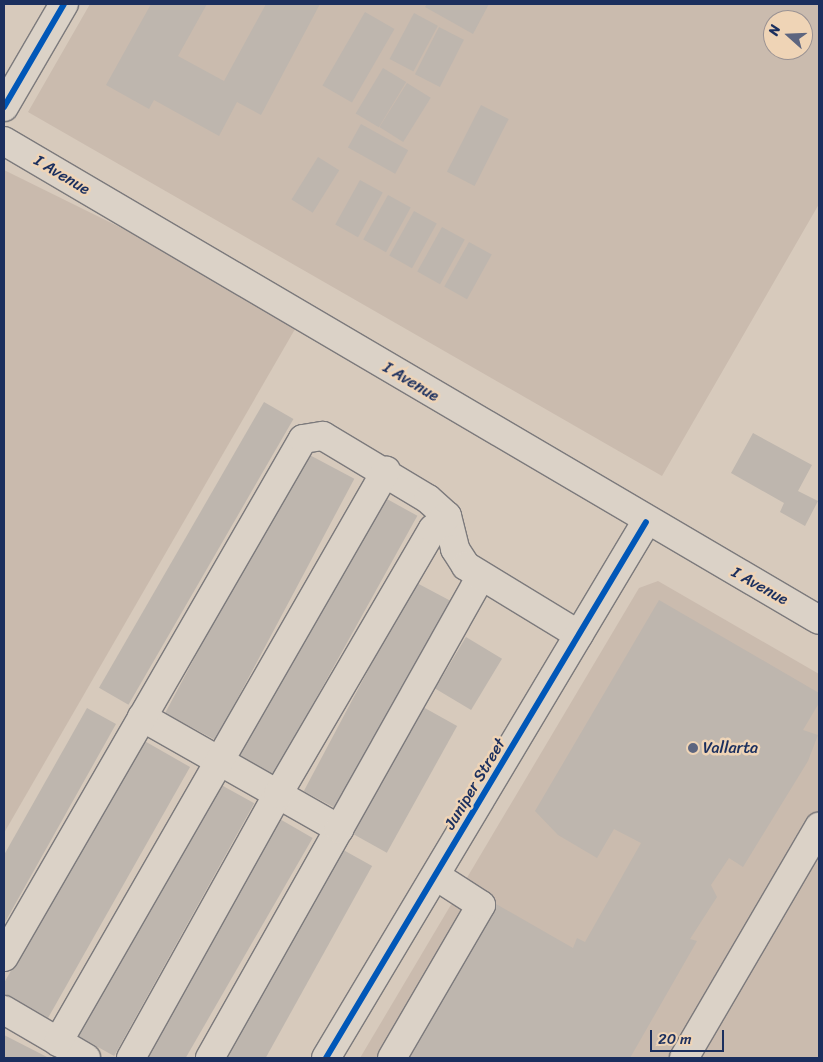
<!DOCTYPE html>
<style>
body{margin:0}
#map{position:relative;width:823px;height:1062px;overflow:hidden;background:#d7cabc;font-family:Sriracha,sans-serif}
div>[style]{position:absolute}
.built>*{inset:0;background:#cabbae}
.green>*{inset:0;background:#c9baad}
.building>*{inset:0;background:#beb6ae;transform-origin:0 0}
.roads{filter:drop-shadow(1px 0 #7c7a7c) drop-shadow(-1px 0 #7c7a7c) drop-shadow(0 1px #7c7a7c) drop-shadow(0 -1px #7c7a7c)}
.minor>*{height:28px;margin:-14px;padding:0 14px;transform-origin:14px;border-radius:14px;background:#dbd2c7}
.major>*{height:28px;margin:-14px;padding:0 14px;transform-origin:14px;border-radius:14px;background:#dbd2c7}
.cycleway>*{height:6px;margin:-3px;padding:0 3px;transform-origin:3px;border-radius:3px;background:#0057b8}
.dots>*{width:14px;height:14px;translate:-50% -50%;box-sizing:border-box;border:2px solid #efd4b6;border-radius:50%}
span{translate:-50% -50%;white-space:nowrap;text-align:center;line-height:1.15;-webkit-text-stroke:5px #efd4b6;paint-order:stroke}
.street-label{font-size:16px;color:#1b2f5e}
.poi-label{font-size:16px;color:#1b2f5e}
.left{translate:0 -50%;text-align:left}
.frame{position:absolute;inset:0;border:5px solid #1b2f5e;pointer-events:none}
.north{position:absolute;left:763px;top:10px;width:50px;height:50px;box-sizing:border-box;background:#efd4b6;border:1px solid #9a9293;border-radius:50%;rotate:290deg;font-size:14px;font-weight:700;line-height:20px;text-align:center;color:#1b2f5e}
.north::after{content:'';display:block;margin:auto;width:18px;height:22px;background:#5d657f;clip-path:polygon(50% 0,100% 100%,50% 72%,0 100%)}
.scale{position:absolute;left:650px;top:1030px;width:74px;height:22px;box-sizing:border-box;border:2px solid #1b2f5e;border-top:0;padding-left:6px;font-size:15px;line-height:18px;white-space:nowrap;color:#1b2f5e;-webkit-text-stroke:4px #efd4b6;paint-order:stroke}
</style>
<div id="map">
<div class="built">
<i style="clip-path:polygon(evenodd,90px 4px,819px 4px,819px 204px,662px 476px,28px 112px,90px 4px,773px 20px,803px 20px,803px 50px,773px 50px,773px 20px)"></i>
<i style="clip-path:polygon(658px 581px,819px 674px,819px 1058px,360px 1058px,639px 588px)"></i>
</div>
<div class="green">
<i style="clip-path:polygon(4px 170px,302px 317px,4px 833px)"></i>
</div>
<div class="building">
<i style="clip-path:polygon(151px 4px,207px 4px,178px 56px,224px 81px,266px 4px,320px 4px,261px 115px,237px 102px,219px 136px,154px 100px,149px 109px,106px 85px)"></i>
<i style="clip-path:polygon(427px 4px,489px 4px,473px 34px,425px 7px)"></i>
<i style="left:365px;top:12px;width:34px;height:85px;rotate:30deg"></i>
<i style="left:414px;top:13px;width:27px;height:52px;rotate:28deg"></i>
<i style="left:439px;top:27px;width:28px;height:53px;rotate:27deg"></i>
<i style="left:383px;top:68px;width:27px;height:53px;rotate:31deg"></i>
<i style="left:407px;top:83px;width:28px;height:52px;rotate:32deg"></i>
<i style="left:481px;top:105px;width:31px;height:75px;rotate:27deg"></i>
<i style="left:361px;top:124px;width:54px;height:27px;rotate:29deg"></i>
<i style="left:318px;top:157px;width:25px;height:50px;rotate:32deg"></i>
<i style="left:360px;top:180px;width:26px;height:51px;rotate:29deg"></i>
<i style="left:388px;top:195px;width:26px;height:51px;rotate:29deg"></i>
<i style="left:414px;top:211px;width:26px;height:51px;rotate:29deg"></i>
<i style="left:442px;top:227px;width:26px;height:51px;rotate:29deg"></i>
<i style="left:469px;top:242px;width:26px;height:51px;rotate:29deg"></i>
<i style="left:264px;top:402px;width:34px;height:330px;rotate:30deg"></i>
<i style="clip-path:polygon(753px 433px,812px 465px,798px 491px,818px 501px,805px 526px,780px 512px,784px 503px,731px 473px)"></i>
<i style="left:304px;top:452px;width:57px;height:296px;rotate:28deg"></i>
<i style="left:378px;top:494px;width:45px;height:297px;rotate:29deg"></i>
<i style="left:415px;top:582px;width:40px;height:237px;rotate:28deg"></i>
<i style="clip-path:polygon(659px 600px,819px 693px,819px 703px,803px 730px,818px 735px,808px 761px,743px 867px,729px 858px,711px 885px,717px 897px,690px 939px,697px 941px,630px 1058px,407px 1058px,496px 904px,573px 948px,577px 938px,585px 942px,641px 843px,614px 829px,597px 858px,558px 835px,535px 811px)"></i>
<i style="left:466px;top:637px;width:42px;height:60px;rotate:31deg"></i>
<i style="left:423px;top:707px;width:39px;height:145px;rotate:29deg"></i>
<i style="clip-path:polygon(87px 708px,116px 724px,4px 924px,4px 855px)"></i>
<i style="clip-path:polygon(141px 739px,190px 767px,48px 1018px,4px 993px,4px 983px)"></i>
<i style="left:214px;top:781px;width:46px;height:289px;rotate:29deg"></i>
<i style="left:278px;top:818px;width:40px;height:275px;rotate:30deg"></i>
<i style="left:338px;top:847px;width:39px;height:240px;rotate:29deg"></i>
<i style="clip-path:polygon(4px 1035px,49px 1058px,4px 1058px)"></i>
</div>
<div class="roads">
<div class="minor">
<i style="left:4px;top:107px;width:119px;rotate:-59.8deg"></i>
<i style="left:142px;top:717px;width:227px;rotate:29.6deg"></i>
<i style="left:339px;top:829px;width:263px;rotate:119.4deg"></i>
<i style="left:339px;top:829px;width:290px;rotate:-60.7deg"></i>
<i style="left:4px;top:957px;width:598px;rotate:-60.01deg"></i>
<i style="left:303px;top:439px;width:20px;rotate:-9deg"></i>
<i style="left:323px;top:436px;width:122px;rotate:31deg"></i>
<i style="left:428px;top:499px;width:25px;rotate:42deg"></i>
<i style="left:447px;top:516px;width:34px;rotate:76deg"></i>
<i style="left:455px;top:549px;width:20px;rotate:57deg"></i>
<i style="left:466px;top:566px;width:132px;rotate:31.4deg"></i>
<i style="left:4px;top:1010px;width:95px;rotate:30.3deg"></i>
<i style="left:58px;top:1042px;width:659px;rotate:-60.13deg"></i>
<i style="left:131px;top:1058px;width:302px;rotate:-60.9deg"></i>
<i style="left:278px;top:794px;width:307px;rotate:-59.7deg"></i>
<i style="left:433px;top:529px;width:19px;rotate:-43deg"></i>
<i style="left:326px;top:1058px;width:624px;rotate:-59.16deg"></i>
<i style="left:392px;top:1058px;width:177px;rotate:-59.8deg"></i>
<i style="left:481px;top:905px;width:54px;rotate:-147.2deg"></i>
<i style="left:684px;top:1058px;width:268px;rotate:-59.7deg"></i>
</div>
<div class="major">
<i style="left:4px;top:141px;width:945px;rotate:30.44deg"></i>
</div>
</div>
<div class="cycleway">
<i style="left:4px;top:107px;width:119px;rotate:-59.8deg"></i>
<i style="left:326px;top:1058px;width:624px;rotate:-59.16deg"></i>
</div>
<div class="dots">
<i style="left:693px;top:748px;background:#5d657f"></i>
</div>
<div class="street-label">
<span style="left:62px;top:175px;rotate:31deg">I Avenue</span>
<span style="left:411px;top:382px;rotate:31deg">I Avenue</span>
<span style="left:760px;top:586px;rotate:29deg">I Avenue</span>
<span style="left:475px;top:784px;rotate:-59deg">Juniper Street</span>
</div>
<div class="poi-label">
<span class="left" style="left:703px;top:748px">Vallarta</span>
</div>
<div class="frame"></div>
<div class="north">N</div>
<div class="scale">20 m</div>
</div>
